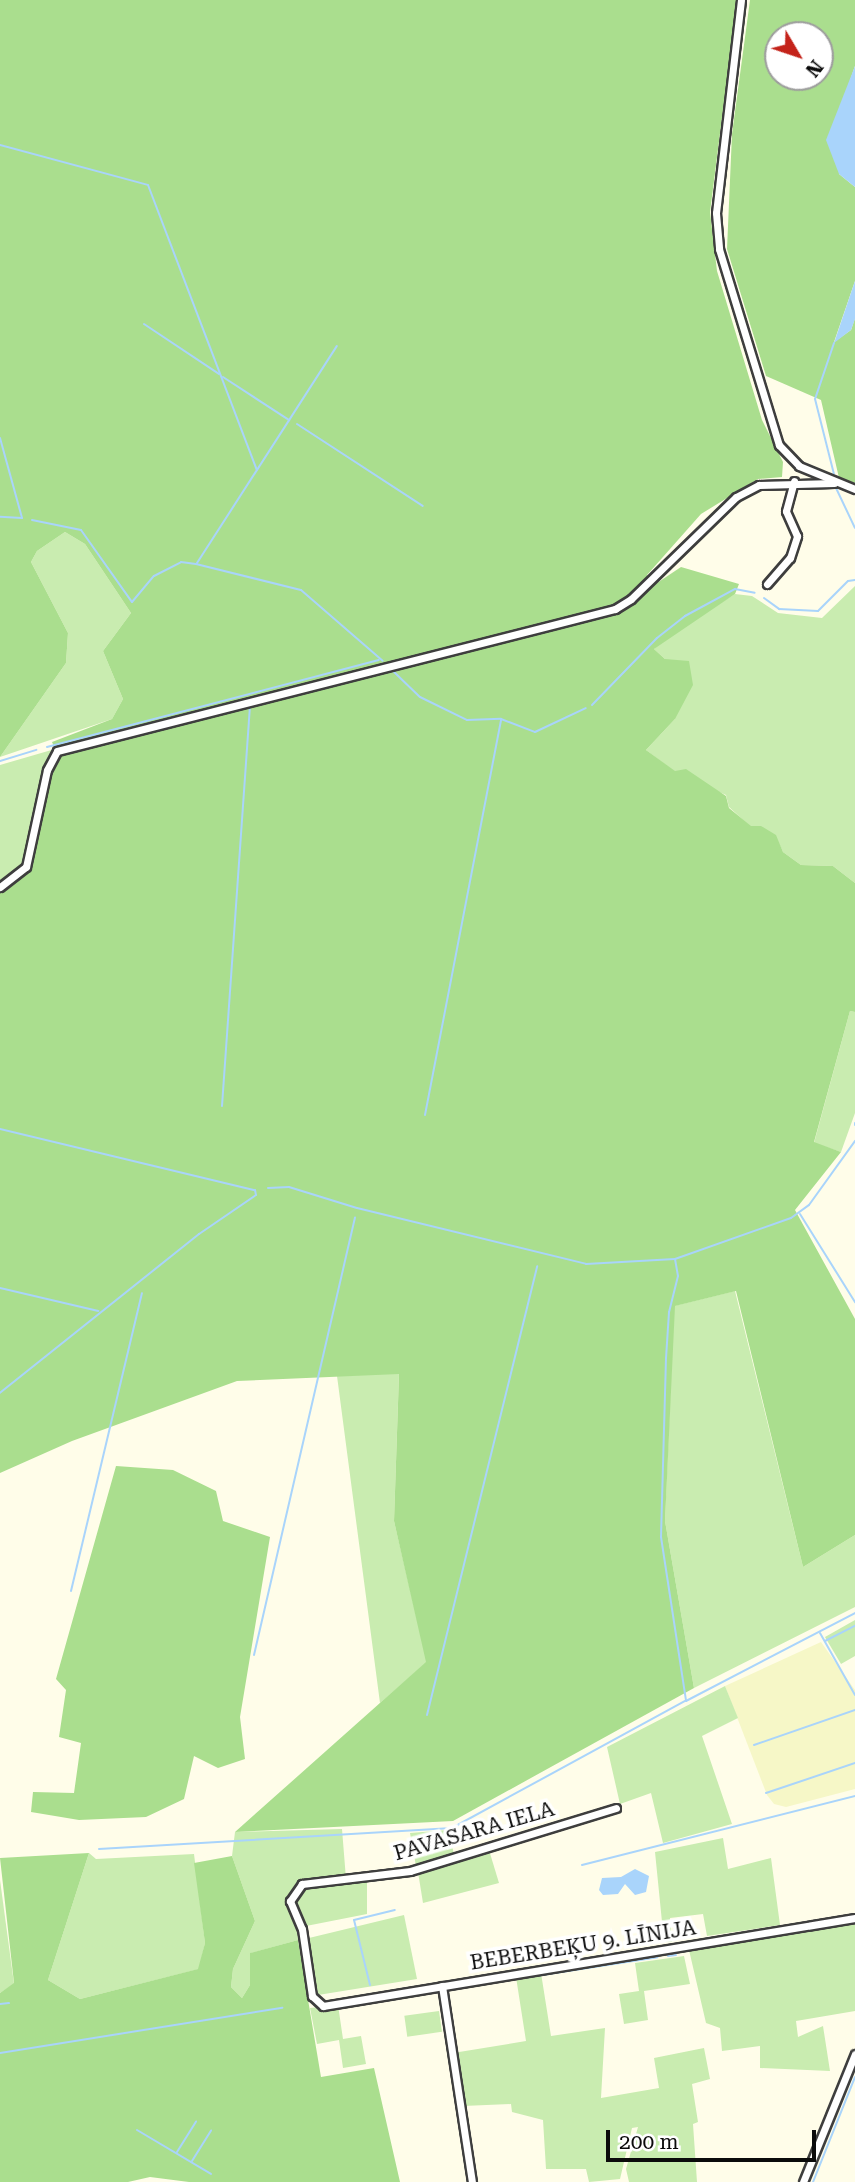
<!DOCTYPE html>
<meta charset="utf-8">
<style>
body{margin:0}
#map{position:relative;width:855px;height:2182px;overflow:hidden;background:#fffde9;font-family:"Roboto Serif",serif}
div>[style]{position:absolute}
.farmland>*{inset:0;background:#f6f7c7}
.green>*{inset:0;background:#c9ecb0;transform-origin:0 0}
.forest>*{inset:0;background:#aade8e}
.water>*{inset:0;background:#a9d4fb}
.stream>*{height:2px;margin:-1px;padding:0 1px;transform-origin:1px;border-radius:1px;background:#a9d4fb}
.roads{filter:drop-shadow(2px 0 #3e3e3e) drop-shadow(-2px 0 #3e3e3e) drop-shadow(0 2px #3e3e3e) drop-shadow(0 -2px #3e3e3e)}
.minor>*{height:7px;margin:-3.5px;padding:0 3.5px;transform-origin:3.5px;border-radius:3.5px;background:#fff}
span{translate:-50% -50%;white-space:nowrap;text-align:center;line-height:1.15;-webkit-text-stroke:7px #fff;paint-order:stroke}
.street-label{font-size:21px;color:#0b0b0b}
.north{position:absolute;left:764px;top:21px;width:70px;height:70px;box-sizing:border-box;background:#fff;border:2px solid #9d9d9d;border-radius:50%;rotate:129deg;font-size:19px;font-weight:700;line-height:28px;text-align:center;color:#0b0b0b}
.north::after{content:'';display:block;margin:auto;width:24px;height:32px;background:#c4231a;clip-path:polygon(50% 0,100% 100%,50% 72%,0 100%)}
.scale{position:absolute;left:606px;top:2130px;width:210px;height:32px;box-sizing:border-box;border:4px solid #0b0b0b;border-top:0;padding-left:9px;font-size:21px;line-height:24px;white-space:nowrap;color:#0b0b0b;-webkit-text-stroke:5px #fff;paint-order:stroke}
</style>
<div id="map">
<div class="farmland">
<i style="clip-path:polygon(821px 1642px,855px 1690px,855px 1789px,786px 1807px,774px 1804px,767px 1795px,725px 1686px)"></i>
</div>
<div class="green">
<i style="clip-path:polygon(65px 532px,85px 544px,131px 613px,103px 651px,123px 699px,112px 719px,0 757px,66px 663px,68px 633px,31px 562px,37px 551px)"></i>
<i style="clip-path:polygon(855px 586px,855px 883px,833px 866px,801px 865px,783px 852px,775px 835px,751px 827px,729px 807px,726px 795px,675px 772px,646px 750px,675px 719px,665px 659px,654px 649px,666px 637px,735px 594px,752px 596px,778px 613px,822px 618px)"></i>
<i style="clip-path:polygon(55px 749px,30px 868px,0 892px,0 765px)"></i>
<i style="clip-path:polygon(850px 1011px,855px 1012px,855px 1113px,841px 1152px,814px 1143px)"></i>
<i style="clip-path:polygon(735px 1291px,803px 1567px,855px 1535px,855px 1607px,694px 1688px,665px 1521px,674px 1306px)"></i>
<i style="clip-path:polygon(399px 1373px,394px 1521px,427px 1662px,380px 1703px,337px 1376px)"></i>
<i style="clip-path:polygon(855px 1620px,855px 1656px,841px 1664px,825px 1637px)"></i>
<i style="clip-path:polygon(725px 1686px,738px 1718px,702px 1736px,732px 1824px,663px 1843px,651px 1793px,620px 1804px,607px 1747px)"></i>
<i style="clip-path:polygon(342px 1829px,346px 1879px,367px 1878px,367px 1914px,306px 1926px,298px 1940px,251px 1953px,250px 1985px,242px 1998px,231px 1987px,233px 1969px,255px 1921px,232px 1856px,235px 1832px)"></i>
<i style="clip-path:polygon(448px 1830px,454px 1854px,416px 1866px,410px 1833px)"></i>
<i style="clip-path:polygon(723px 1838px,728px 1869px,771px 1858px,780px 1925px,707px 1936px,703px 1914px,670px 1918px,672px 1942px,664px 1942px,655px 1852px)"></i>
<i style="clip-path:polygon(489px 1850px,499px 1883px,423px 1903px,418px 1872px)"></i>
<i style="clip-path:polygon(89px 1853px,96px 1859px,194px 1854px,205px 1943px,199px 1969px,80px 1999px,48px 1980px)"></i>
<i style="clip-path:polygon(0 1880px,14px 1984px,0 1993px)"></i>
<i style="clip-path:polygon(404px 1915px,417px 1979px,318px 1995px,309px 1938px)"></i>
<i style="clip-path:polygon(855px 1924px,855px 2011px,796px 2021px,798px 2037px,823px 2026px,830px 2071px,760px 2068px,760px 2046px,722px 2051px,720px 2028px,706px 2023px,689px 1950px)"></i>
<i style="clip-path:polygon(684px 1956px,690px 1984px,644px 1991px,648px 2020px,624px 2024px,619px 1994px,639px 1991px,635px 1963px)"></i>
<i style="clip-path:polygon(541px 1973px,551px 2036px,605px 2028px,601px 2098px,659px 2088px,654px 2058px,704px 2048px,710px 2079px,692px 2084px,698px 2122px,693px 2124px,697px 2182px,629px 2182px,626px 2169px,638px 2127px,632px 2128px,620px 2179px,589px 2182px,586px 2169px,546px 2169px,543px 2120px,512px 2112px,511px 2104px,463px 2106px,453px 2053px,526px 2041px,516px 1977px)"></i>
<i style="clip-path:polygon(338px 2005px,343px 2039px,361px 2036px,366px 2064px,343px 2068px,339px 2040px,317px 2044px,310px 2008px)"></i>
<i style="left:439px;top:2011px;width:21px;height:35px;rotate:82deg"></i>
</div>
<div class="forest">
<i style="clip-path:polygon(0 0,737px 0,710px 212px,717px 271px,762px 420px,783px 462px,782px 477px,758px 479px,701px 514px,647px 575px,654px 585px,681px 567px,739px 584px,735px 594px,654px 649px,665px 659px,689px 661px,693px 685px,675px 719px,646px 750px,675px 771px,686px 769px,726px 796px,729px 808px,751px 826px,761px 826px,776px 835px,783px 852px,801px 865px,833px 866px,855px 883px,855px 1012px,850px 1011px,814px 1142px,841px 1152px,795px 1210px,855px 1319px,855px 1535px,803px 1567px,736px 1291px,675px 1306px,665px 1521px,694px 1688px,453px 1821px,235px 1832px,426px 1662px,394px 1521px,399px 1374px,237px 1381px,72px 1441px,0 1473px,0 892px,30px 868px,55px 749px,52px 742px,112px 719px,123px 699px,103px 651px,131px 613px,85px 544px,65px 532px,37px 551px,31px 562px,68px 633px,66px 663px,0 757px)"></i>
<i style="clip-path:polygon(evenodd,750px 0,855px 0,855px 66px,845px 95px,839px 174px,855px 187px,855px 281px,834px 342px,851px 330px,855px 318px,855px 483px,839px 478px,821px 400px,766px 376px,727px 249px,732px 134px,750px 0,778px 35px,820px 35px,820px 77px,778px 77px,778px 35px)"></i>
<i style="clip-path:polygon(116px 1466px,173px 1470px,216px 1491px,223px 1521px,270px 1537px,240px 1717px,245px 1759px,218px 1768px,194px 1756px,184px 1799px,146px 1817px,79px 1820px,31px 1812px,33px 1792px,74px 1793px,81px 1743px,59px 1737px,66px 1690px,56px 1679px)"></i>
<i style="clip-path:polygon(89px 1853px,48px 1980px,80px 1999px,198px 1969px,205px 1943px,194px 1863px,232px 1856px,255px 1921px,233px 1969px,231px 1987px,242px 1998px,250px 1985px,250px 1953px,298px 1940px,321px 2077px,374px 2068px,400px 2182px,189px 2182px,150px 2177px,128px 2182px,0 2182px,0 1993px,14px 1983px,0 1858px)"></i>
</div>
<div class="water">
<i style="clip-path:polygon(855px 66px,855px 187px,839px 174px,826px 140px)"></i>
<i style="clip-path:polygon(855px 281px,855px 319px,851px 330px,834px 343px)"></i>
<i style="clip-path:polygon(635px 1869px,649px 1876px,646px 1892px,635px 1895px,625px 1884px,618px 1894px,603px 1895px,599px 1890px,602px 1878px,621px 1877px)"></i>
</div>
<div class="stream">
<i style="left:0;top:145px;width:153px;rotate:15.1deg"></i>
<i style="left:148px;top:185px;width:305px;rotate:69.1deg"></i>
<i style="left:144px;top:324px;width:90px;rotate:33.7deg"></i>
<i style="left:834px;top:343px;width:59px;rotate:108.7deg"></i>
<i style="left:815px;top:399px;width:77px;rotate:75.8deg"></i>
<i style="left:223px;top:377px;width:79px;rotate:33.1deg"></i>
<i style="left:297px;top:424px;width:150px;rotate:33.1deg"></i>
<i style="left:0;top:438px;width:83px;rotate:74.6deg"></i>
<i style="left:22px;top:518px;width:22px;rotate:-177deg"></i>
<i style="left:836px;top:488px;width:44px;rotate:64.6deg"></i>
<i style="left:32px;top:520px;width:50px;rotate:11.5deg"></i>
<i style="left:81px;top:530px;width:88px;rotate:54.7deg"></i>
<i style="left:132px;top:602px;width:34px;rotate:-50deg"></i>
<i style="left:154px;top:576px;width:30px;rotate:-27deg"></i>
<i style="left:181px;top:562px;width:15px;rotate:8deg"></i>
<i style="left:196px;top:564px;width:108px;rotate:13.9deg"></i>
<i style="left:301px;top:590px;width:108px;rotate:40.9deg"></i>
<i style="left:197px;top:563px;width:258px;rotate:-57.2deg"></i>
<i style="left:764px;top:598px;width:19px;rotate:36deg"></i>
<i style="left:779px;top:609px;width:39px;rotate:3deg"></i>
<i style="left:818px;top:611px;width:42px;rotate:-45deg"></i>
<i style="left:848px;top:581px;width:7px;rotate:-8deg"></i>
<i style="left:393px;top:671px;width:37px;rotate:44deg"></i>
<i style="left:420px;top:697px;width:52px;rotate:26.1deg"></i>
<i style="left:467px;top:720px;width:34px;rotate:-2deg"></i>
<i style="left:501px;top:719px;width:36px;rotate:21deg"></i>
<i style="left:535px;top:732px;width:56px;rotate:-25.2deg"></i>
<i style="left:592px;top:705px;width:93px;rotate:-45.9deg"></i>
<i style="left:657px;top:638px;width:36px;rotate:-38deg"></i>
<i style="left:685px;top:616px;width:57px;rotate:-28.4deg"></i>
<i style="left:735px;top:589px;width:20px;rotate:11deg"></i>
<i style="left:47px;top:747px;width:343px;rotate:-14.7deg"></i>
<i style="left:0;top:761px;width:38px;rotate:-17deg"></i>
<i style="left:222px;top:1106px;width:401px;rotate:-86deg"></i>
<i style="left:425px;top:1115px;width:403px;rotate:-79.1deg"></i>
<i style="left:855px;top:1123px;width:2px;rotate:90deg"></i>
<i style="left:0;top:1129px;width:262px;rotate:13.5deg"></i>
<i style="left:255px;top:1190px;width:5px;rotate:79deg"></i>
<i style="left:256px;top:1195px;width:69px;rotate:145.6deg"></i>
<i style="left:199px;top:1234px;width:255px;rotate:141.4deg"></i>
<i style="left:268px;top:1188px;width:21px;rotate:-3deg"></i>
<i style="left:289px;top:1187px;width:71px;rotate:17.2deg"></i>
<i style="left:357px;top:1208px;width:236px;rotate:13.7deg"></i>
<i style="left:586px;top:1264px;width:89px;rotate:-3.2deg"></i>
<i style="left:675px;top:1259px;width:123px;rotate:-19.5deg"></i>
<i style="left:791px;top:1218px;width:22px;rotate:-36deg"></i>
<i style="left:809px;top:1205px;width:79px;rotate:-54.3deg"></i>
<i style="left:800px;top:1214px;width:104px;rotate:58deg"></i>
<i style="left:675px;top:1259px;width:17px;rotate:80deg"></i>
<i style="left:678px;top:1276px;width:37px;rotate:104deg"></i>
<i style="left:669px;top:1312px;width:46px;rotate:93.7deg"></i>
<i style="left:666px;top:1358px;width:179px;rotate:91.6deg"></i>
<i style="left:661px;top:1537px;width:166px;rotate:81.3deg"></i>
<i style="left:686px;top:1701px;width:191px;rotate:-27.5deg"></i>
<i style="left:0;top:1288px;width:101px;rotate:13.2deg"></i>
<i style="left:71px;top:1591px;width:306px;rotate:-76.6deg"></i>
<i style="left:820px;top:1633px;width:71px;rotate:60.6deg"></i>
<i style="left:825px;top:1641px;width:34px;rotate:-27deg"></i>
<i style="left:254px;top:1655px;width:449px;rotate:-77deg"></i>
<i style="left:427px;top:1715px;width:462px;rotate:-76.2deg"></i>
<i style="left:754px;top:1745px;width:107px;rotate:-19.1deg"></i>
<i style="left:766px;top:1793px;width:94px;rotate:-18.6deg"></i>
<i style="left:99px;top:1849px;width:354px;rotate:-3.4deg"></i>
<i style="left:452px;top:1828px;width:265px;rotate:-28.6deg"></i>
<i style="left:582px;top:1865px;width:282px;rotate:-14.2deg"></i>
<i style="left:668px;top:1956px;width:8px;rotate:-7deg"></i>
<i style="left:370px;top:1985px;width:67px;rotate:-103.8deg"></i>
<i style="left:354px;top:1920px;width:42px;rotate:-13.7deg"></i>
<i style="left:452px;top:1989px;width:208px;rotate:-8.8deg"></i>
<i style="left:0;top:2004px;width:9px;rotate:-6deg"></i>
<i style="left:0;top:2053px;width:286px;rotate:-9.1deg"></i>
<i style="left:137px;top:2130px;width:86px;rotate:30.7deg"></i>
<i style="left:177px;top:2152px;width:36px;rotate:-58deg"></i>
<i style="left:192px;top:2161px;width:36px;rotate:-58deg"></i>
<i style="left:813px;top:2182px;width:113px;rotate:-68.2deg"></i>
</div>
<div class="roads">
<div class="minor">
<i style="left:741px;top:0;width:214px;rotate:96.7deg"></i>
<i style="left:716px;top:213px;width:36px;rotate:85deg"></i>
<i style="left:719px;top:249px;width:205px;rotate:73deg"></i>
<i style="left:779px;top:445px;width:29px;rotate:46deg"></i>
<i style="left:799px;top:466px;width:61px;rotate:22.3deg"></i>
<i style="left:767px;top:584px;width:35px;rotate:-49deg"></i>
<i style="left:790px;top:558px;width:23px;rotate:-72deg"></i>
<i style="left:797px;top:536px;width:27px;rotate:-114deg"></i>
<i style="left:786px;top:511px;width:31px;rotate:-75deg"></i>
<i style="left:0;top:887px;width:33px;rotate:-38deg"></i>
<i style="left:26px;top:867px;width:99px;rotate:-77.8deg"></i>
<i style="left:47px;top:770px;width:21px;rotate:-62deg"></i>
<i style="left:57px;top:751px;width:576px;rotate:-14.28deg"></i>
<i style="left:615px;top:609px;width:19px;rotate:-32deg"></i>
<i style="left:631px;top:599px;width:146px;rotate:-44.2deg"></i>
<i style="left:736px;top:497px;width:26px;rotate:-28deg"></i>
<i style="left:759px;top:485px;width:75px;rotate:-1.5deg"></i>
<i style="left:616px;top:1808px;width:215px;rotate:163deg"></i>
<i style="left:410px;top:1871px;width:109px;rotate:173.1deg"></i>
<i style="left:302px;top:1884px;width:21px;rotate:125deg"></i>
<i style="left:290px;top:1901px;width:30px;rotate:67deg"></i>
<i style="left:302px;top:1929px;width:68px;rotate:81.5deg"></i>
<i style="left:312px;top:1996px;width:15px;rotate:42deg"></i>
<i style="left:323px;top:2006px;width:539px;rotate:-9.39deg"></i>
<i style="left:442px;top:1986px;width:198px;rotate:81.3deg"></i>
<i style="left:803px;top:2182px;width:138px;rotate:-67.9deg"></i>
</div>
</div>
<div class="street-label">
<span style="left:474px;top:1831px;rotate:-16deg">PAVASARA IELA</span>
<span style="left:583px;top:1945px;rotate:-9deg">BEBERBEĶU 9. LĪNIJA</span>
</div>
<div class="north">N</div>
<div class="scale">200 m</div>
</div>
